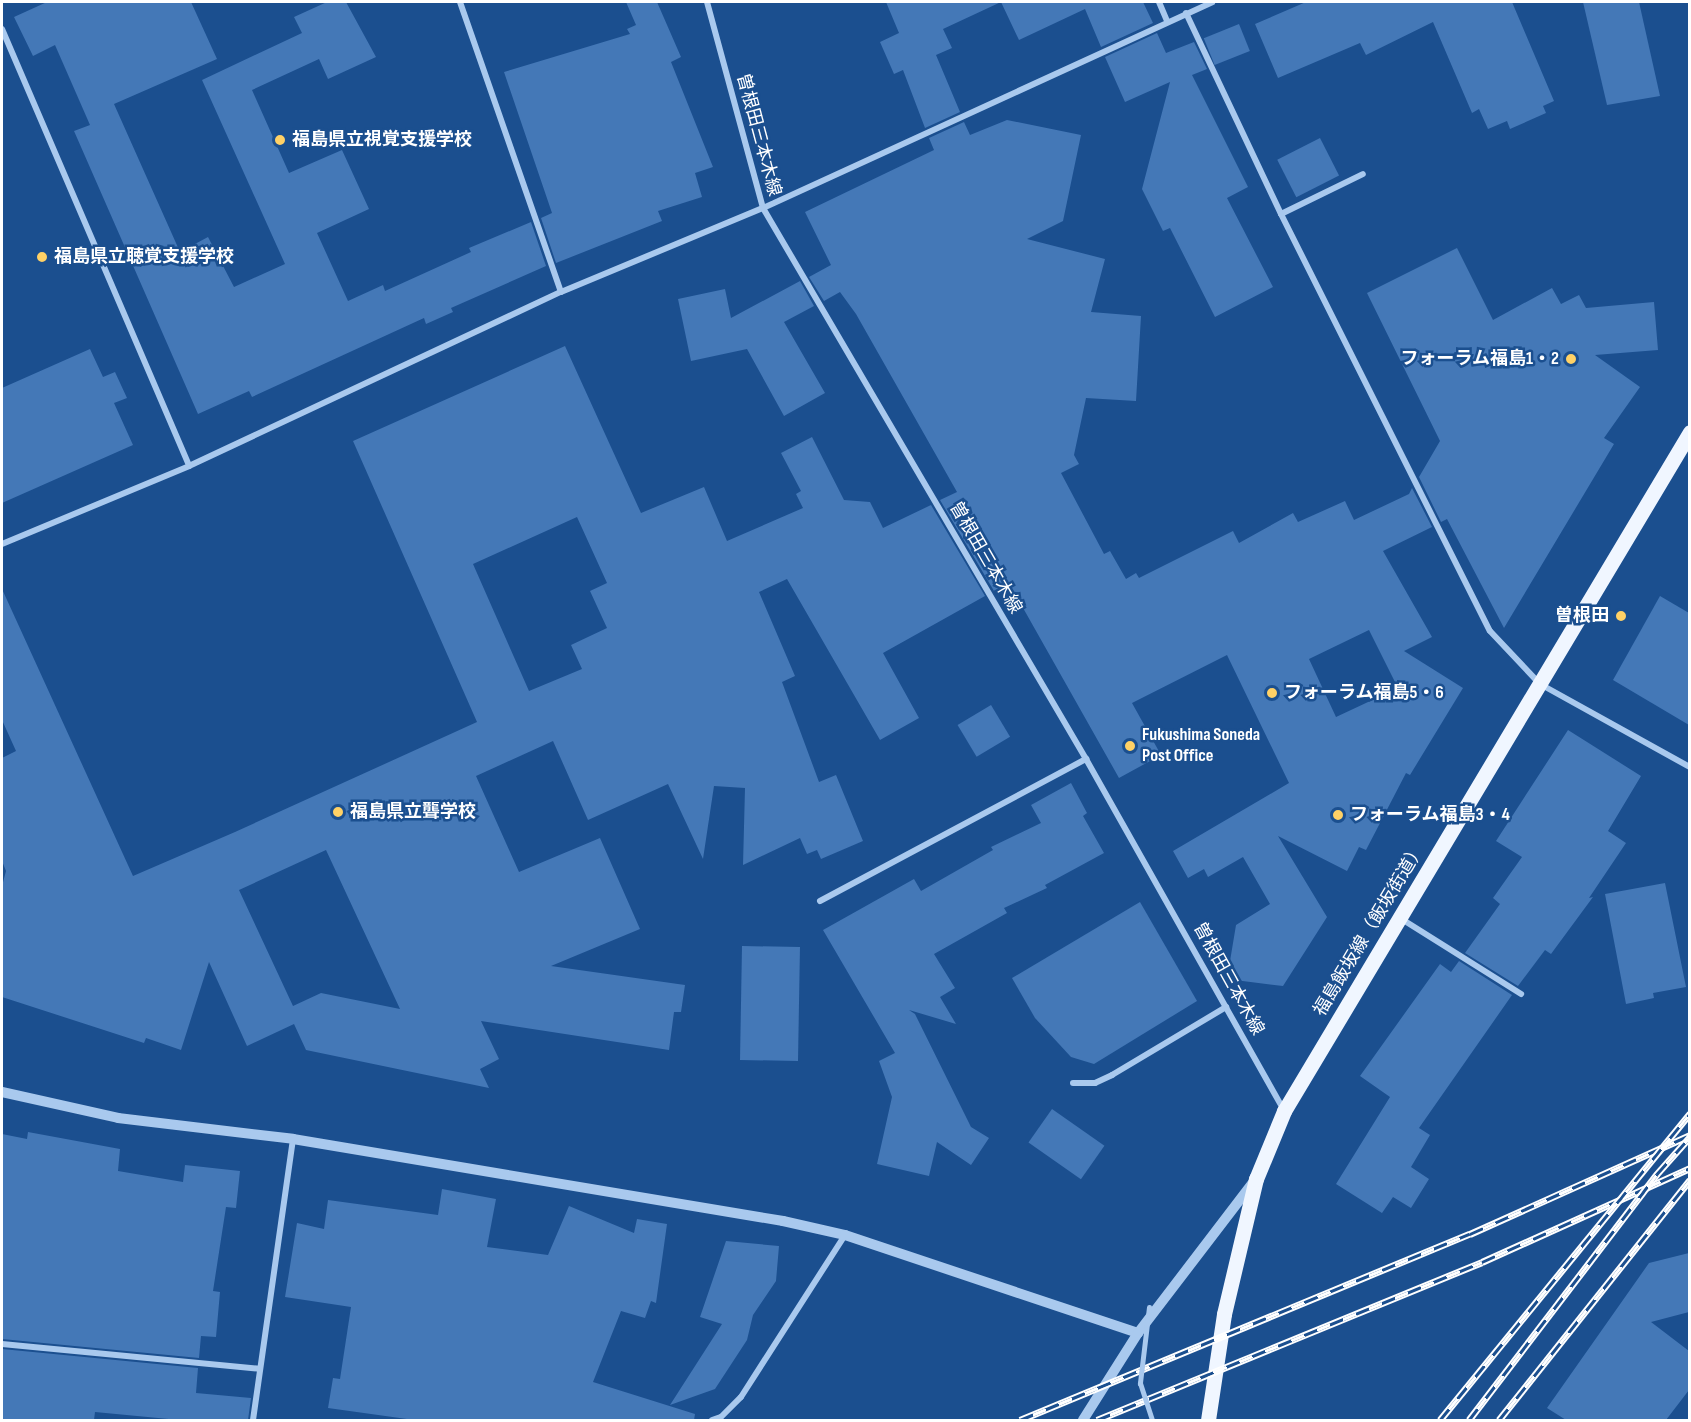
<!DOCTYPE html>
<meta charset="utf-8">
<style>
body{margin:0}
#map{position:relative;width:1691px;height:1422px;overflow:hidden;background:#1b4f8f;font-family:"Sofia Sans Condensed","Noto Sans JP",sans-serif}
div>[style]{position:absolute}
.building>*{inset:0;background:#4478b7;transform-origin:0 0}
.minor>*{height:6px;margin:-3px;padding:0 3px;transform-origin:3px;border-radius:3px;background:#a9c9ee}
.tertiary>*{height:10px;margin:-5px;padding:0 5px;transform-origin:5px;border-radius:5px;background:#a9c9ee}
.primary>*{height:15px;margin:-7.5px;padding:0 7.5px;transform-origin:7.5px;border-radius:7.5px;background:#f0f6ff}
.rail>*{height:7px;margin-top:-3.5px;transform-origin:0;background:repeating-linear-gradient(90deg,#1b4f8f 0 14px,#fff 0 28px);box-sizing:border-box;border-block:2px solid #fff}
.pedestrian-bridge>*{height:5px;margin:-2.5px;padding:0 2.5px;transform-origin:2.5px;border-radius:2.5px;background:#a9c9ee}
.dots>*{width:16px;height:16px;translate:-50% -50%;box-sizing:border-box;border:3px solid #1b4f8f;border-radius:50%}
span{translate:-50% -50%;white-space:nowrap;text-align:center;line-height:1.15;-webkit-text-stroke:5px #1b4f8f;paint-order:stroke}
.street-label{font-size:18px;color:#fff}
.poi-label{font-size:18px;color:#fff;font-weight:700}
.left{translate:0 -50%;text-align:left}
.right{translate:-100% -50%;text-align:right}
.frame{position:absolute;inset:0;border:3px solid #fff;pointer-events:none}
</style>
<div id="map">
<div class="building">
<i style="clip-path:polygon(47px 2px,191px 2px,217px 59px,114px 104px,180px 252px,208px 237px,234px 287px,285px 264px,202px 80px,302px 33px,294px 17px,327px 2px,346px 2px,376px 57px,328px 79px,319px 59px,252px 90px,289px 173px,342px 150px,369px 209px,317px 233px,348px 301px,383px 285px,385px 291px,471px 252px,469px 248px,531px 222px,546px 266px,451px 308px,453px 312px,426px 324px,424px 318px,252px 397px,249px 391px,198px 414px,74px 131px,90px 125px,55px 45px,33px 56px,14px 17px)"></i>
<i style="clip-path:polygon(626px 2px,657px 2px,681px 57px,671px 62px,713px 167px,695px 173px,702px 197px,658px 211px,662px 221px,556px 263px,541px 218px,552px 213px,504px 72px,630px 34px,627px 29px,636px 25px)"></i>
<i style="clip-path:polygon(886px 2px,1143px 2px,1153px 23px,1101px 47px,1085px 9px,1019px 40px,1001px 2px,943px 29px,952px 48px,936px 55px,960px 112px,925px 128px,903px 70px,894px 74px,880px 42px,899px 33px)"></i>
<i style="clip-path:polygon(1306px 2px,1512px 2px,1554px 101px,1543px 106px,1546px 113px,1510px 129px,1507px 121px,1488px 129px,1479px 109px,1472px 113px,1433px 22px,1366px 55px,1360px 43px,1278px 78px,1255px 24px)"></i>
<i style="clip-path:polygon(1583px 2px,1639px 2px,1660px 96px,1607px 105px)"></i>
<i style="left:1239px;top:24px;width:29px;height:38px;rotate:68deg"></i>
<i style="clip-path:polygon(1157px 33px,1166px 53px,1194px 42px,1207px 69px,1192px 75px,1248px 187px,1227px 198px,1273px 287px,1215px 317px,1170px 228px,1163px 231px,1142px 189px,1170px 82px,1125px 102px,1105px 57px)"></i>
<i style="clip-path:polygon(evenodd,1007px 120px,1081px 135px,1063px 221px,1027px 239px,1105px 259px,1091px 312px,1141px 316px,1136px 401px,1086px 398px,1074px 455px,1079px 464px,1061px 473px,1104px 554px,1110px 551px,1126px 579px,1136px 573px,1139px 578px,1233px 531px,1239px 543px,1293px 513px,1298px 522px,1345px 501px,1354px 520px,1409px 494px,1412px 488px,1432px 527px,1383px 551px,1432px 637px,1404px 651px,1463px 688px,1410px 775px,1406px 773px,1366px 850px,1359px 847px,1347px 871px,1278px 836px,1327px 917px,1283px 986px,1227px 979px,1236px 925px,1270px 904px,1243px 857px,1208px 877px,1204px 869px,1188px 878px,1173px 851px,1289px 783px,1227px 655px,1132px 703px,1161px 755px,1119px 778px,1009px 583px,994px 591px,940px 500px,957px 492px,856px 314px,840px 292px,824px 301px,809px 277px,831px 265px,805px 212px,934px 150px,929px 138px,964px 122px,970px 135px,1007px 120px,1369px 630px,1398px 688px,1336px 717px,1309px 659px,1369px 630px)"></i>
<i style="left:1320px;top:138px;width:42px;height:48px;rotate:63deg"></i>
<i style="clip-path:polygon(1457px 248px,1493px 320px,1552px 288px,1561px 304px,1579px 295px,1586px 308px,1654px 302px,1658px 350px,1595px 355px,1640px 387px,1604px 438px,1614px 444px,1504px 628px,1447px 519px,1441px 522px,1419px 477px,1440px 441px,1367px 293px)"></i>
<i style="clip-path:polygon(800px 281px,814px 306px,784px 322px,825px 393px,784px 416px,747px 349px,691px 361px,678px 299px,725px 289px,731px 318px)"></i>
<i style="clip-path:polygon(evenodd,565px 346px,641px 513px,704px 487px,727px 541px,803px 508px,796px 494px,801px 491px,781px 453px,812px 437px,844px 500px,870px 502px,883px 528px,931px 505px,985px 596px,883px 653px,919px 718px,880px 740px,787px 579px,759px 592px,795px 676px,782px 682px,819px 782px,836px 775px,863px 841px,821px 859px,817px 850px,807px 854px,800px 838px,743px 865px,745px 788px,714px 786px,703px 859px,668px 784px,588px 820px,553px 741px,476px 776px,519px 872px,600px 838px,640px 929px,551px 966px,685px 985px,681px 1012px,674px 1012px,669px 1050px,481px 1021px,499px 1059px,480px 1069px,489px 1088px,306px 1050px,294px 1024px,247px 1046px,209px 962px,181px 1050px,146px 1038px,144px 1043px,2px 997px,2px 886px,6px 871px,2px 861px,2px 758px,16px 751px,2px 720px,2px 589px,133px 876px,235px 832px,477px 722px,353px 441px,565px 346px,577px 517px,607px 583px,590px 591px,607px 628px,571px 645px,582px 669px,529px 691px,473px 564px,577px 517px,565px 346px,326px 850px,400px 1009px,321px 993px,293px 1006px,239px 890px,326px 850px)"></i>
<i style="clip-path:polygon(90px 349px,103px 377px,115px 372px,127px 398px,114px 403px,133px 445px,2px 503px,2px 388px)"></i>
<i style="clip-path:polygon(1660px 596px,1689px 613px,1689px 725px,1613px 680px)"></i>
<i style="left:991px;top:705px;width:37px;height:39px;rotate:59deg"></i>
<i style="clip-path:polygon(1568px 730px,1641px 776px,1608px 831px,1626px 843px,1589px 898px,1593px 897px,1551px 954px,1545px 950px,1518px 986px,1465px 953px,1500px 904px,1493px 898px,1522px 857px,1496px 841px)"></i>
<i style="clip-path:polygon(1071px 783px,1087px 813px,1083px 816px,1104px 853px,1045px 885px,1047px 888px,1004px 908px,1007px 913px,934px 954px,955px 988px,940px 997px,956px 1024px,909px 1010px,915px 1014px,971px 1127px,989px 1138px,971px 1165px,937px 1142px,929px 1176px,877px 1164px,892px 1097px,879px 1061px,895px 1053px,823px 930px,914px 879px,921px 891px,993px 850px,991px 847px,1041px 823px,1031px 805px)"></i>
<i style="clip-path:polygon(1665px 883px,1686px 987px,1653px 993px,1654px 998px,1626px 1004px,1605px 894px)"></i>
<i style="clip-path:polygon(1140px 902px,1197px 1001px,1094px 1064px,1071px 1057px,1035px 1018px,1012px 978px)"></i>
<i style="left:742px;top:946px;width:58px;height:114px;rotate:1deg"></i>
<i style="clip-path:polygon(1459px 961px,1512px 995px,1419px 1128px,1430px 1135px,1411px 1167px,1429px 1179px,1411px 1208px,1393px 1197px,1382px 1213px,1336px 1184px,1390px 1097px,1360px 1076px,1440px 964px,1451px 972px)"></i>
<i style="left:1052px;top:1109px;width:64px;height:41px;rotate:35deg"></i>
<i style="clip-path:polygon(28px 1132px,120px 1149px,118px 1171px,183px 1182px,185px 1165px,240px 1171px,236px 1208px,226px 1207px,213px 1291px,220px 1292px,216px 1337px,201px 1336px,199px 1358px,2px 1339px,2px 1134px,27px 1139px)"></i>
<i style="clip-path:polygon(442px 1189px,496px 1199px,487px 1247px,548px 1255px,569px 1206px,634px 1233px,637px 1219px,667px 1224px,656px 1303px,651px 1301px,645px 1318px,621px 1311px,593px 1382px,695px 1414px,694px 1420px,414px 1420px,328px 1408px,333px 1378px,340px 1379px,351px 1307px,285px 1297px,297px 1223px,324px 1229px,328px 1200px,438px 1215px)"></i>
<i style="clip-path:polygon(726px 1241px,779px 1246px,776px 1281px,753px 1315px,747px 1340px,715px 1389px,670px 1405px,722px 1324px,700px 1317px)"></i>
<i style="clip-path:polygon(1689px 1253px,1689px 1312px,1651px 1322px,1689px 1351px,1689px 1390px,1666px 1420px,1566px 1420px,1547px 1408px,1649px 1263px)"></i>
<i style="clip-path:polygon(2px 1349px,198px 1368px,196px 1393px,251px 1398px,248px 1420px,179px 1420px,95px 1412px,94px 1420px,2px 1420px)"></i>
</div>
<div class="minor">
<i style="left:460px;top:2px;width:307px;rotate:70.8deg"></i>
<i style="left:707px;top:2px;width:213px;rotate:74.8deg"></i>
<i style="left:763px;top:208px;width:639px;rotate:59.62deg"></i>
<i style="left:1086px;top:759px;width:403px;rotate:60.6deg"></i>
<i style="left:1159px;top:2px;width:21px;rotate:67deg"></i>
<i style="left:1186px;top:13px;width:222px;rotate:64.7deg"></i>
<i style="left:1281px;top:214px;width:466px;rotate:63.4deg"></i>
<i style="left:1490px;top:631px;width:73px;rotate:46.7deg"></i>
<i style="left:1540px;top:684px;width:171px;rotate:29deg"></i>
<i style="left:2px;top:29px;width:475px;rotate:66.8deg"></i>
<i style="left:1281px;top:214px;width:91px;rotate:-26deg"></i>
<i style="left:2px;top:544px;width:203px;rotate:-22.6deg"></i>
<i style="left:189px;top:466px;width:411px;rotate:-25.1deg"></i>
<i style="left:561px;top:292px;width:219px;rotate:-22.6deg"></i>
<i style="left:763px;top:208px;width:494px;rotate:-24.6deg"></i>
<i style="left:820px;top:901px;width:302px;rotate:-28.1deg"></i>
<i style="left:1400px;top:918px;width:143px;rotate:32.1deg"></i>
<i style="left:1073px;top:1083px;width:22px"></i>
<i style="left:1095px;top:1083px;width:19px;rotate:-25deg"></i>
<i style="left:1112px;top:1075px;width:133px;rotate:-30.8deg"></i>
<i style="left:2px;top:1344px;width:259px;rotate:5.5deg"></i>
<i style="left:253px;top:1420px;width:284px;rotate:-81.9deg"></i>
<i style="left:712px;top:1420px;width:9px;rotate:-18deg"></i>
<i style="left:721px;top:1417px;width:28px;rotate:-45deg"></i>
<i style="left:741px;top:1397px;width:193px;rotate:-57.3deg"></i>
</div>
<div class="tertiary">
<i style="left:2px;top:1092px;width:119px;rotate:12.6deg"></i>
<i style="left:118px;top:1118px;width:176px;rotate:6.8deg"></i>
<i style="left:293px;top:1139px;width:497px;rotate:9.5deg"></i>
<i style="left:783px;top:1221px;width:64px;rotate:12.7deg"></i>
<i style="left:845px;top:1235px;width:309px;rotate:18.5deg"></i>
<i style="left:1083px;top:1420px;width:103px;rotate:-57.7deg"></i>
<i style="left:1138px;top:1333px;width:188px;rotate:-52.6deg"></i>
</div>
<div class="primary">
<i style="left:1208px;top:1420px;width:107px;rotate:-81.4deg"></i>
<i style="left:1224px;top:1314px;width:139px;rotate:-76.7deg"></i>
<i style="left:1256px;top:1179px;width:74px;rotate:-67.6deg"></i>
<i style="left:1284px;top:1111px;width:791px;rotate:-59.12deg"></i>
</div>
<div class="rail">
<i style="left:1020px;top:1420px;width:487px;rotate:-22.5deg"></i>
<i style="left:1470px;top:1234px;width:241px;rotate:-24.2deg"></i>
<i style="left:1097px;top:1420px;width:416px;rotate:-22.3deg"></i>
<i style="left:1482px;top:1262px;width:228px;rotate:-24.3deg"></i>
<i style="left:1440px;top:1420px;width:396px;rotate:-50.8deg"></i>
<i style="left:1469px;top:1420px;width:310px;rotate:-52.6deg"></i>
<i style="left:1657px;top:1174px;width:50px;rotate:-48.3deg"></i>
<i style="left:1499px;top:1420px;width:307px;rotate:-51.5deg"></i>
</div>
<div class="pedestrian-bridge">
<i style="left:1149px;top:1307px;width:77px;rotate:96.8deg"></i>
<i style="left:1140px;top:1383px;width:39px;rotate:72deg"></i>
</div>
<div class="dots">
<i style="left:280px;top:140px;background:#ffd166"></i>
<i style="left:42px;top:257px;background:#ffd166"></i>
<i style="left:1571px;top:359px;background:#ffd166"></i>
<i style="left:1621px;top:616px;background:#ffd166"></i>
<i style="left:1272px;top:693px;background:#ffd166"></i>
<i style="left:1130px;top:746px;background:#ffd166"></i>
<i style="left:338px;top:812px;background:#ffd166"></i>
<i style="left:1338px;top:815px;background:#ffd166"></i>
</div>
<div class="street-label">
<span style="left:758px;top:135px;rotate:75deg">曽根田三本木線</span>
<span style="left:985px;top:558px;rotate:60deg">曽根田三本木線</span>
<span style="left:1370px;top:930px;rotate:-59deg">福島飯坂線（飯坂街道）</span>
<span style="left:1228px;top:979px;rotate:61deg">曽根田三本木線</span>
</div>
<div class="poi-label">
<span class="left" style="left:292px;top:140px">福島県立視覚支援学校</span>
<span class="left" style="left:54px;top:257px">福島県立聴覚支援学校</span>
<span class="right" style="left:1559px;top:359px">フォーラム福島1・2</span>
<span class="right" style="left:1609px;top:616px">曽根田</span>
<span class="left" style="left:1284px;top:693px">フォーラム福島5・6</span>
<span class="left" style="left:1142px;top:746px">Fukushima Soneda<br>Post Office</span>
<span class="left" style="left:350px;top:812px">福島県立聾学校</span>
<span class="left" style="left:1350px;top:815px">フォーラム福島3・4</span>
</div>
<div class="frame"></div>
</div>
